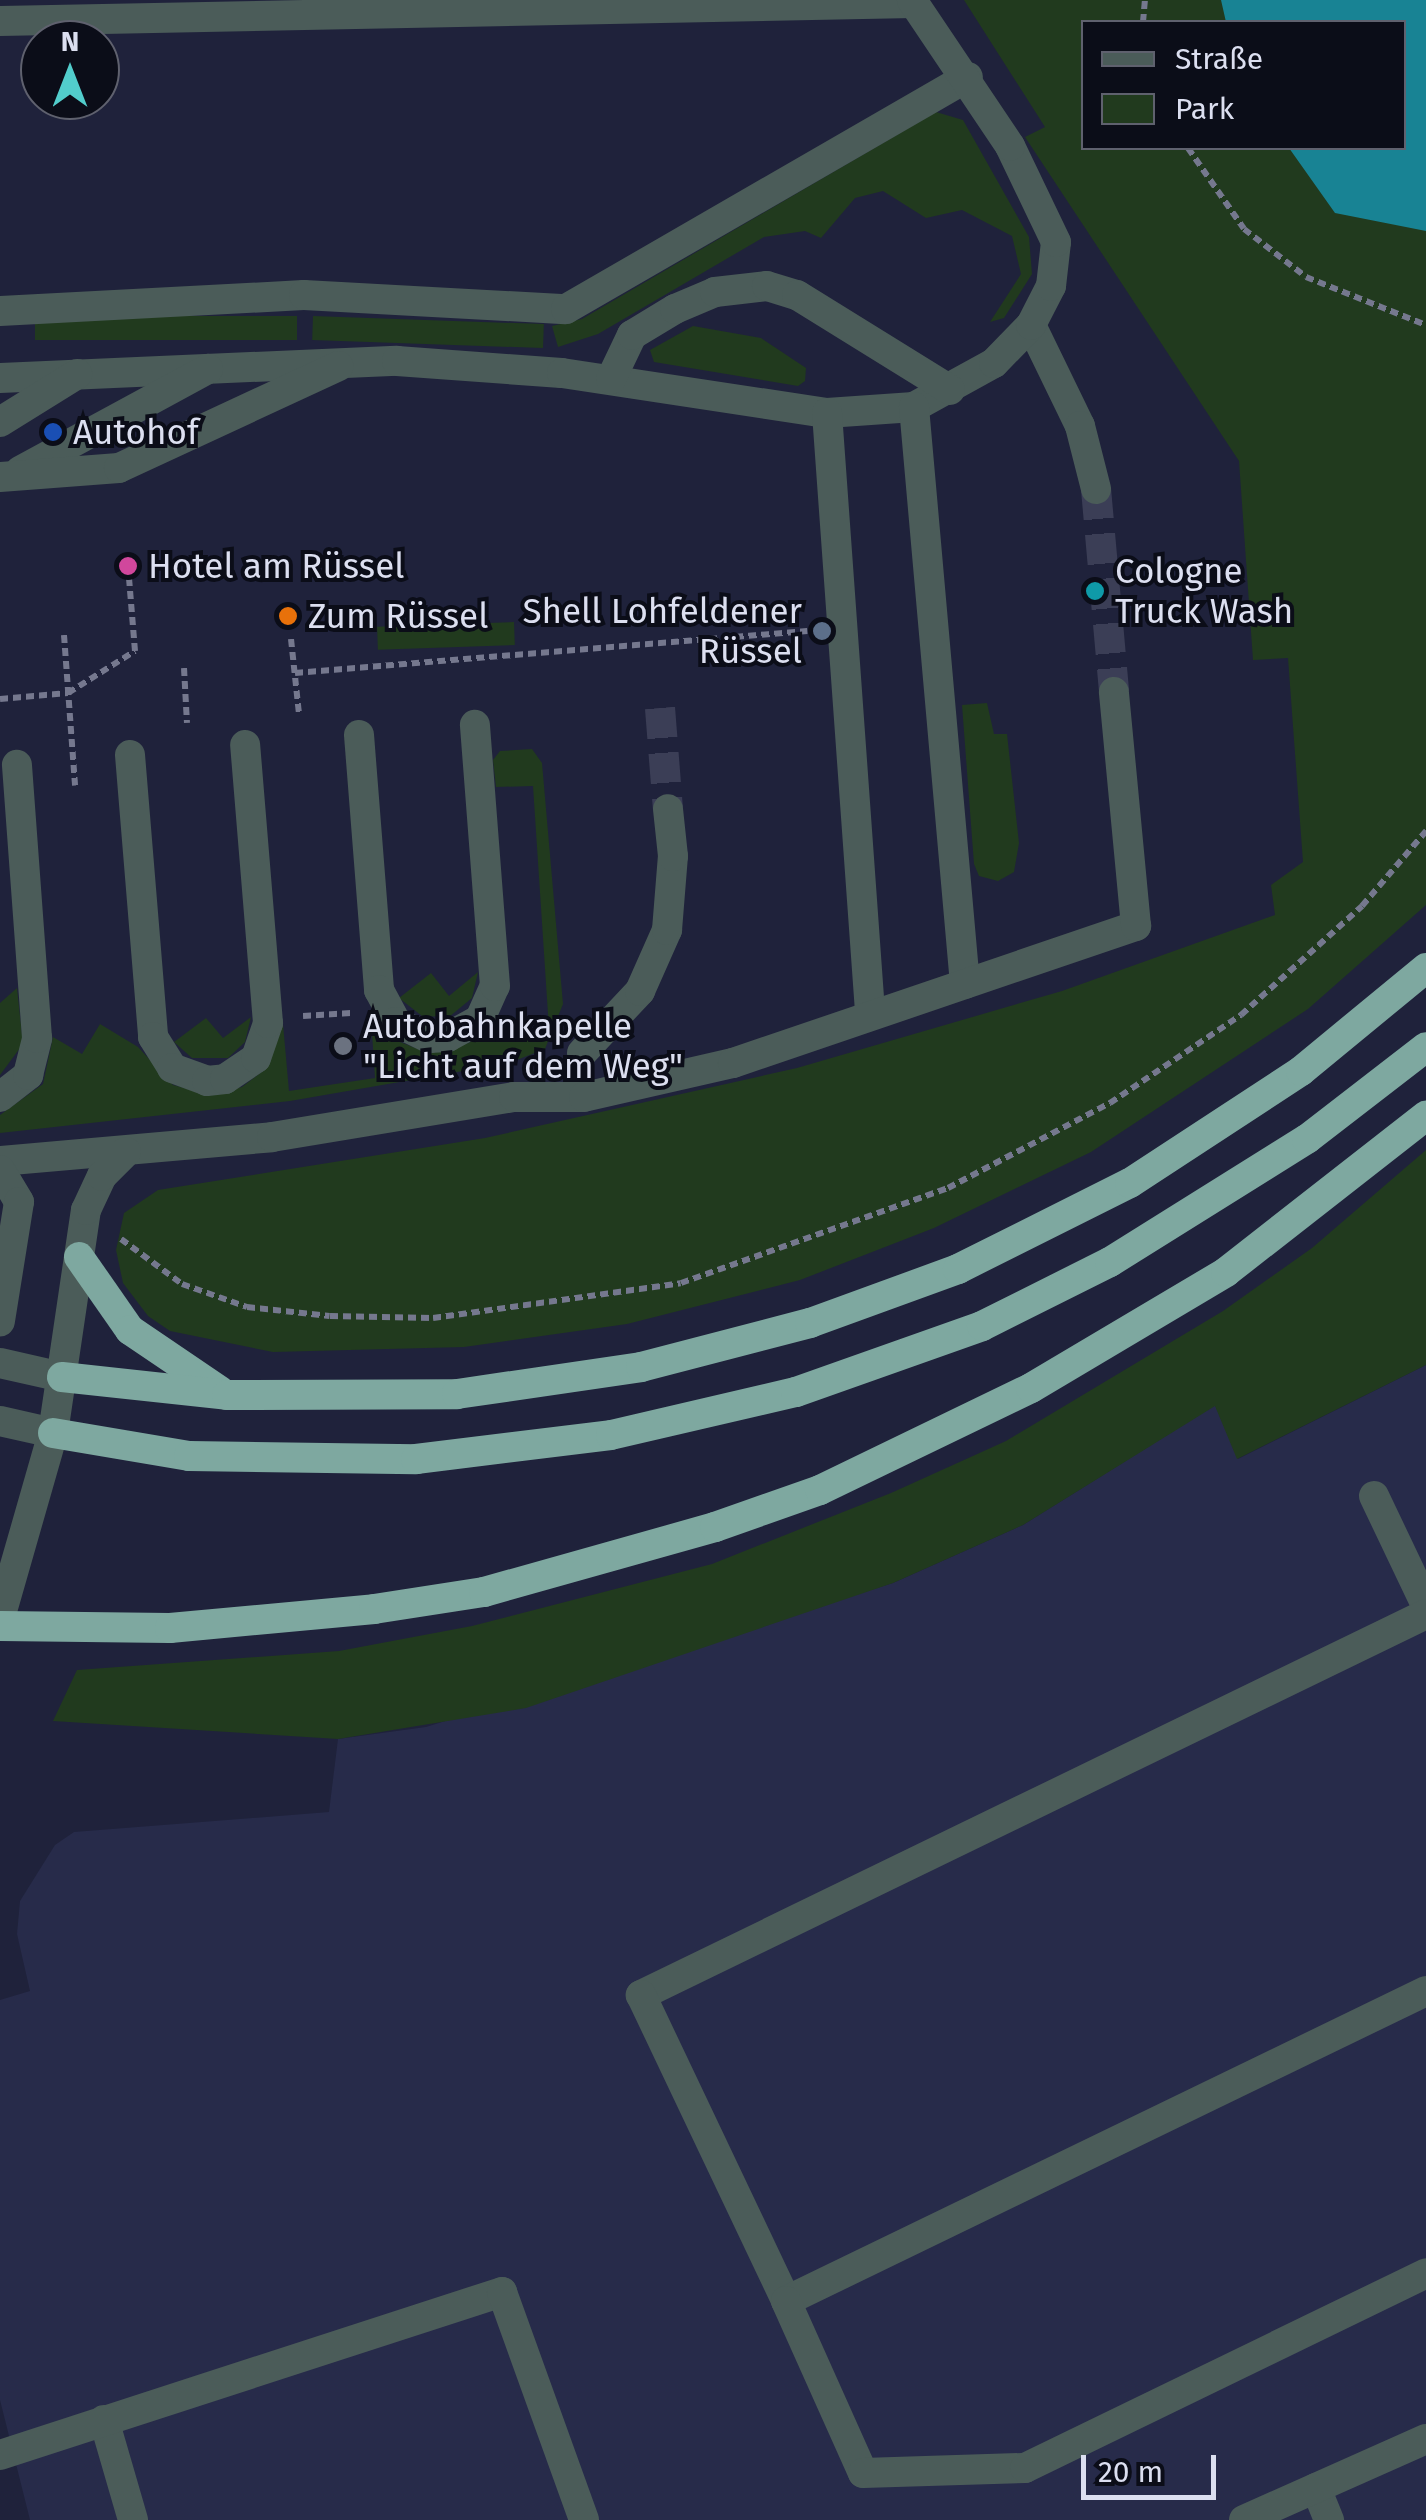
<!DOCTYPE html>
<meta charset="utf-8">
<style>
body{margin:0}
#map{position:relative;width:1426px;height:2520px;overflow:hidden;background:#1f223b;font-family:"Fira Sans",sans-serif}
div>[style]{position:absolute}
.built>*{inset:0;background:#272b4a}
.green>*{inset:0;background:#213a1e;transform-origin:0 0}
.water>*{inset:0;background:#188394}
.minor-tunnel>*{height:30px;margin-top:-15px;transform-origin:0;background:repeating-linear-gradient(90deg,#3b3e56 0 30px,transparent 0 45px)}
.path>*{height:6px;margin-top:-3px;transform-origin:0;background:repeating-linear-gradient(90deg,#75788e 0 8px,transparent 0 13px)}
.minor>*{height:30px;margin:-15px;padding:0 15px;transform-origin:15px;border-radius:15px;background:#4b5c59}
.highway>*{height:30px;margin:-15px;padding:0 15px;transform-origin:15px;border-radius:15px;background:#7ea8a0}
.dots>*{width:28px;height:28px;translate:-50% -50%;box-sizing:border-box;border:5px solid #0b0d18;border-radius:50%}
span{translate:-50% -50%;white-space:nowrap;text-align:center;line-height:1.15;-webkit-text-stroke:8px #0b0d18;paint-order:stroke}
.poi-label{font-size:35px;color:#dcdff0}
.left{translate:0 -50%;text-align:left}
.right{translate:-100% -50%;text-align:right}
.legend{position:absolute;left:1081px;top:20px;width:325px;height:130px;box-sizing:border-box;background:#0b0d18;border:2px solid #5f616e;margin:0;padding:12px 18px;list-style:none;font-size:30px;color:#dcdff0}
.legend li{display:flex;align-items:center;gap:20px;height:50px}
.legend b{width:50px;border:2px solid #5f616e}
.north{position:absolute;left:20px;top:20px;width:100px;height:100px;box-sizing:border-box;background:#0b0d18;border:2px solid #5f616e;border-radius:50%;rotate:0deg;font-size:28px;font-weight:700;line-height:40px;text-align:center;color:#dcdff0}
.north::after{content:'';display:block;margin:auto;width:35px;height:45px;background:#52cdcc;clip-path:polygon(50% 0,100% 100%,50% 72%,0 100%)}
.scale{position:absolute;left:1081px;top:2455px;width:135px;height:45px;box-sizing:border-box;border:5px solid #dcdff0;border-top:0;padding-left:12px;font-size:30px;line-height:35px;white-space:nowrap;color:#dcdff0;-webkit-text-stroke:8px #0b0d18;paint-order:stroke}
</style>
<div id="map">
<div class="built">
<i style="clip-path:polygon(1426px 1365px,1426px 2520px,30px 2520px,0 2400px,0 2000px,30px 1991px,17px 1934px,20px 1901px,55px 1845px,74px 1832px,329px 1812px,338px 1739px,426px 1727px,893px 1583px,1023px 1525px,1215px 1405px,1238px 1459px)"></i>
</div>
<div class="green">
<i style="clip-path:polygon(evenodd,964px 0,1426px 0,1426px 905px,1308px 1009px,1091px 1152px,934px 1228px,800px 1280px,627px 1324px,464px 1347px,273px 1352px,170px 1331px,148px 1316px,123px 1283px,116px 1250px,124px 1213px,158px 1190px,485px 1138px,797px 1068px,1062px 991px,1275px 915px,1271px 885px,1303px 862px,1288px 658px,1253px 660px,1239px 461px,1025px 137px,1045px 127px,964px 0,1084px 22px,1404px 22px,1404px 148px,1084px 148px,1084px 22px)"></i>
<i style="clip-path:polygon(936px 112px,963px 120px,1029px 237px,1032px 274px,1004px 318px,990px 322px,1021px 274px,1012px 236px,962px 210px,926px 218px,883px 191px,855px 198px,821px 238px,805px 231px,764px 237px,598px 334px,558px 347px,552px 326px,582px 319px)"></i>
<i style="left:297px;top:316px;width:24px;height:262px;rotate:90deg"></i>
<i style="left:313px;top:316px;width:231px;height:24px;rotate:2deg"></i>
<i style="clip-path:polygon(693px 326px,761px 338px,806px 368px,805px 381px,798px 386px,654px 362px,650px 350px)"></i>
<i style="left:514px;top:622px;width:23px;height:137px;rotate:88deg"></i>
<i style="clip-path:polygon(987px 703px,994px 734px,1007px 734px,1019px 843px,1014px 872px,998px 881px,979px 876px,974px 864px,962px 705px)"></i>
<i style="clip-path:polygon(532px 749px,542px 763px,563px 1004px,545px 1049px,509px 1063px,290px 1101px,0 1133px,0 1115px,43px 1084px,53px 1037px,82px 1054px,100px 1024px,138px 1047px,173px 1085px,211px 1095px,242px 1087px,263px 1071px,283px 1024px,289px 1091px,375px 1078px,371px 1018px,395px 1040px,423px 1051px,469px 1043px,498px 1017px,499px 1033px,549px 1029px,533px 786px,496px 787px,493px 760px,500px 751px)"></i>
<i style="clip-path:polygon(478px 972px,472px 998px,449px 1017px,422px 1016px,399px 998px,431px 973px,449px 996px)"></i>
<i style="clip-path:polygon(17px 988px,23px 1044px,0 1075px,0 1003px)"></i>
<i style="clip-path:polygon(251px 1017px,245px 1042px,228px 1058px,192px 1058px,174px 1042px,206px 1018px,223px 1038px)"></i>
<i style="clip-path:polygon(1426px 1150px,1426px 1365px,1237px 1459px,1215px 1406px,1023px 1525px,893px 1583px,526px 1708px,338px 1739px,53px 1721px,77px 1670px,339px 1651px,472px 1626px,712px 1564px,891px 1493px,1006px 1441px,1223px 1311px,1312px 1248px)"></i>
</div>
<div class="water">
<i style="clip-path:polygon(1221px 0,1426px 0,1426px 231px,1335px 213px,1289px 148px,1404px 148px,1404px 22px,1226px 22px)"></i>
</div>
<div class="minor-tunnel">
<i style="left:1096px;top:489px;width:204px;rotate:84.9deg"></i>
<i style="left:660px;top:708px;width:101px;rotate:85.5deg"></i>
</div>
<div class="path">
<i style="left:1143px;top:22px;width:22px;rotate:-85deg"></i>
<i style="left:1188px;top:148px;width:98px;rotate:55.3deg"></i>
<i style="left:1244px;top:229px;width:78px;rotate:37.7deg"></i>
<i style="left:1306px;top:277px;width:129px;rotate:21.8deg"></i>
<i style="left:64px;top:635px;width:151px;rotate:85.8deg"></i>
<i style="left:291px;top:639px;width:75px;rotate:83.9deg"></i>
<i style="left:184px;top:668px;width:55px;rotate:86.9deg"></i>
<i style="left:295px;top:673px;width:514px;rotate:-4.69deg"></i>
<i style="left:0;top:699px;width:68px;rotate:-5deg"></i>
<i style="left:68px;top:693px;width:79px;rotate:-32.1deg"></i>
<i style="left:135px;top:651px;width:85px;rotate:-94.7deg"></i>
<i style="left:303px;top:1016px;width:48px;rotate:-3.6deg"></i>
<i style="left:121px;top:1239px;width:76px;rotate:36.4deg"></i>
<i style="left:182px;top:1284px;width:69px;rotate:19.5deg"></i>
<i style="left:247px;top:1307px;width:83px;rotate:6.2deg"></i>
<i style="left:330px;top:1316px;width:103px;rotate:1.1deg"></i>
<i style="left:433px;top:1318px;width:250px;rotate:-8deg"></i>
<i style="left:681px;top:1283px;width:283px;rotate:-19.6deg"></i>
<i style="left:948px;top:1188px;width:183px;rotate:-27.7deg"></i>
<i style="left:1110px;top:1103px;width:158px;rotate:-33.9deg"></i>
<i style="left:1241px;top:1015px;width:163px;rotate:-42deg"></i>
<i style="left:1362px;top:906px;width:99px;rotate:-49.5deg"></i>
</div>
<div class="minor">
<i style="left:0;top:21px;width:914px;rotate:-1.13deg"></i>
<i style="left:0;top:311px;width:304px;rotate:-3deg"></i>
<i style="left:304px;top:295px;width:262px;rotate:3.1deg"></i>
<i style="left:566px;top:309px;width:464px;rotate:-30deg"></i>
<i style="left:1031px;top:325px;width:112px;rotate:64.1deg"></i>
<i style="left:1080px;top:426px;width:65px;rotate:75.7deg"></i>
<i style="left:0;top:378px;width:397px;rotate:-2.5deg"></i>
<i style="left:397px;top:361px;width:165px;rotate:4.2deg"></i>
<i style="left:562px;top:373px;width:268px;rotate:8.6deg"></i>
<i style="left:827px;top:413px;width:87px;rotate:-3.9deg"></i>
<i style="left:914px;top:407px;width:91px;rotate:-28.8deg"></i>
<i style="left:994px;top:363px;width:53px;rotate:-45.8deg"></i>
<i style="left:1031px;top:325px;width:44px;rotate:-62.9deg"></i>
<i style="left:1051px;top:286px;width:44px;rotate:-83.5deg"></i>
<i style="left:1056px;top:242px;width:106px;rotate:-115.6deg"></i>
<i style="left:1010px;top:146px;width:176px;rotate:-123.9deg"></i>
<i style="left:611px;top:379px;width:49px;rotate:-64.5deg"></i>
<i style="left:632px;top:335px;width:50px;rotate:-31.2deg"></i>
<i style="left:675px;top:309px;width:43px;rotate:-23deg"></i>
<i style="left:715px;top:292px;width:52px;rotate:-6.6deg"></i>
<i style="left:767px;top:286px;width:31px;rotate:17deg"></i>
<i style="left:797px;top:295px;width:180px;rotate:31.8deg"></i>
<i style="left:914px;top:407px;width:579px;rotate:84.95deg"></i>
<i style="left:827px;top:413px;width:601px;rotate:85.89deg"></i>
<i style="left:0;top:422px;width:91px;rotate:-31.9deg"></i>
<i style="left:20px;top:471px;width:214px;rotate:-28.5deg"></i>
<i style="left:0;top:477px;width:119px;rotate:-4.3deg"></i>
<i style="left:119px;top:468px;width:242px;rotate:-24.9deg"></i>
<i style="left:359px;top:735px;width:256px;rotate:85.5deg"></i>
<i style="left:379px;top:990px;width:36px;rotate:62deg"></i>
<i style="left:396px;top:1022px;width:37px;rotate:26deg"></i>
<i style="left:429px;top:1038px;width:19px;rotate:-3deg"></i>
<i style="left:448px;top:1037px;width:37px;rotate:-29deg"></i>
<i style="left:480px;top:1019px;width:36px;rotate:-66deg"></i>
<i style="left:495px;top:986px;width:262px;rotate:-94.4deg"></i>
<i style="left:130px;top:755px;width:283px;rotate:85.3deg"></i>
<i style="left:153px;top:1037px;width:36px;rotate:58deg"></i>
<i style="left:172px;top:1068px;width:37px;rotate:20deg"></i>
<i style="left:207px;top:1081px;width:18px;rotate:-6deg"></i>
<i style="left:225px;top:1079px;width:37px;rotate:-34deg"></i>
<i style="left:256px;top:1058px;width:37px;rotate:-71deg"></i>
<i style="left:268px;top:1023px;width:279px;rotate:-94.7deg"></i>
<i style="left:582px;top:1053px;width:85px;rotate:-46.9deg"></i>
<i style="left:640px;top:991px;width:67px;rotate:-66.1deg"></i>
<i style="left:667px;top:930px;width:74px;rotate:-85.4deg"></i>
<i style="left:673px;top:856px;width:47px;rotate:-96.1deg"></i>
<i style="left:0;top:1097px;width:36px;rotate:-38deg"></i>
<i style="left:28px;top:1075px;width:38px;rotate:-76deg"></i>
<i style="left:37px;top:1038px;width:274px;rotate:-94.2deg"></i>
<i style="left:0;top:1161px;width:273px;rotate:-5deg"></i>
<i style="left:272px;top:1137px;width:245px;rotate:-9.4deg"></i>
<i style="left:514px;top:1097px;width:70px"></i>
<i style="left:584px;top:1097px;width:153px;rotate:-12.9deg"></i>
<i style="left:733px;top:1063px;width:426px;rotate:-18.8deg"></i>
<i style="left:1136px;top:926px;width:235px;rotate:-95.4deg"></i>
<i style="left:0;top:1170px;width:37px;rotate:59deg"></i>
<i style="left:19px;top:1202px;width:121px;rotate:99.1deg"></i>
<i style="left:0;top:1363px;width:64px;rotate:12.7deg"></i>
<i style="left:0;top:1421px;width:54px;rotate:12.8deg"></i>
<i style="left:1374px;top:1496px;width:121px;rotate:64.5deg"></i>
<i style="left:1426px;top:1614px;width:873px;rotate:154.11deg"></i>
<i style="left:641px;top:1995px;width:339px;rotate:64.6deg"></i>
<i style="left:786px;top:2301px;width:711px;rotate:-25.84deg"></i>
<i style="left:0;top:1618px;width:192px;rotate:-74deg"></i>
<i style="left:53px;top:1433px;width:225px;rotate:-81.6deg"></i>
<i style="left:86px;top:1210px;width:38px;rotate:-65deg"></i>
<i style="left:102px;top:1176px;width:34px;rotate:-45deg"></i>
<i style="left:786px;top:2301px;width:188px;rotate:65.9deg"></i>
<i style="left:863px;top:2473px;width:162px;rotate:-1.8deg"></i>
<i style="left:1025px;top:2468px;width:446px;rotate:-25.9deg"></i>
<i style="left:104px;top:2420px;width:104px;rotate:73.8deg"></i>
<i style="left:0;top:2455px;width:528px;rotate:-17.99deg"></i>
<i style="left:502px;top:2292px;width:242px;rotate:70.2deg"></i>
<i style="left:1316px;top:2488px;width:35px;rotate:68deg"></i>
<i style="left:1244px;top:2520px;width:199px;rotate:-24deg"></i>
</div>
<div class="highway">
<i style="left:79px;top:1257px;width:89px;rotate:55.1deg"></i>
<i style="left:130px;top:1330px;width:109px;rotate:34.1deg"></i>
<i style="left:62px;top:1377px;width:166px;rotate:6.2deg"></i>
<i style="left:227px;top:1395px;width:230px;rotate:-0.2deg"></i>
<i style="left:457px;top:1394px;width:186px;rotate:-8.3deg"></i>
<i style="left:641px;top:1367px;width:175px;rotate:-14.6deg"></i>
<i style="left:810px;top:1323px;width:158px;rotate:-20deg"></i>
<i style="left:958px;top:1269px;width:192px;rotate:-26.6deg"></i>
<i style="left:1130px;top:1183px;width:204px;rotate:-33.2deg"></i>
<i style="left:1301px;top:1071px;width:162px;rotate:-39.5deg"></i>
<i style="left:53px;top:1433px;width:138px;rotate:9.6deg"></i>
<i style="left:189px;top:1456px;width:227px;rotate:0.8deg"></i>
<i style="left:416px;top:1459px;width:196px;rotate:-7deg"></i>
<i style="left:611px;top:1435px;width:190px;rotate:-13.1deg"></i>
<i style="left:796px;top:1392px;width:197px;rotate:-19.5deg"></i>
<i style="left:982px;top:1326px;width:143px;rotate:-26.6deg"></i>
<i style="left:1110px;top:1262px;width:232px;rotate:-32deg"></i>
<i style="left:1307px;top:1139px;width:150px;rotate:-37.7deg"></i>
<i style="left:0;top:1626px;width:170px;rotate:0.7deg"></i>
<i style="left:170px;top:1628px;width:205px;rotate:-5.3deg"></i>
<i style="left:374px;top:1609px;width:111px;rotate:-8.8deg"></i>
<i style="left:484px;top:1592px;width:240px;rotate:-15.7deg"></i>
<i style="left:715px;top:1527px;width:111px;rotate:-19.4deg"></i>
<i style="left:820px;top:1490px;width:234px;rotate:-25.8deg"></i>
<i style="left:1031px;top:1388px;width:227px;rotate:-30.7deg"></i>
<i style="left:1226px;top:1272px;width:254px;rotate:-38deg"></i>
</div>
<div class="dots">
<i style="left:53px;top:432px;background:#1a4fb4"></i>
<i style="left:128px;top:566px;background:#d1479c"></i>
<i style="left:1095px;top:591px;background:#0f9aa8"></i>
<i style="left:288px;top:616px;background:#e8710a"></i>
<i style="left:822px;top:631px;background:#5c6f8a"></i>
<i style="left:343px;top:1046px;background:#6b7280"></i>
</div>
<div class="poi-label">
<span class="left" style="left:73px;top:432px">Autohof</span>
<span class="left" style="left:148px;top:566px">Hotel am Rüssel</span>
<span class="left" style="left:1115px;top:591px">Cologne<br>Truck Wash</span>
<span class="right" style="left:802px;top:631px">Shell Lohfeldener<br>Rüssel</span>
<span class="left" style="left:308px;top:616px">Zum Rüssel</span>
<span class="left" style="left:363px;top:1046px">Autobahnkapelle<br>"Licht auf dem Weg"</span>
</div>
<ul class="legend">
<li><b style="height:12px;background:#4b5c59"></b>Straße</li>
<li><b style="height:28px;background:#213a1e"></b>Park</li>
</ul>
<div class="north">N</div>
<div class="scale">20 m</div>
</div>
